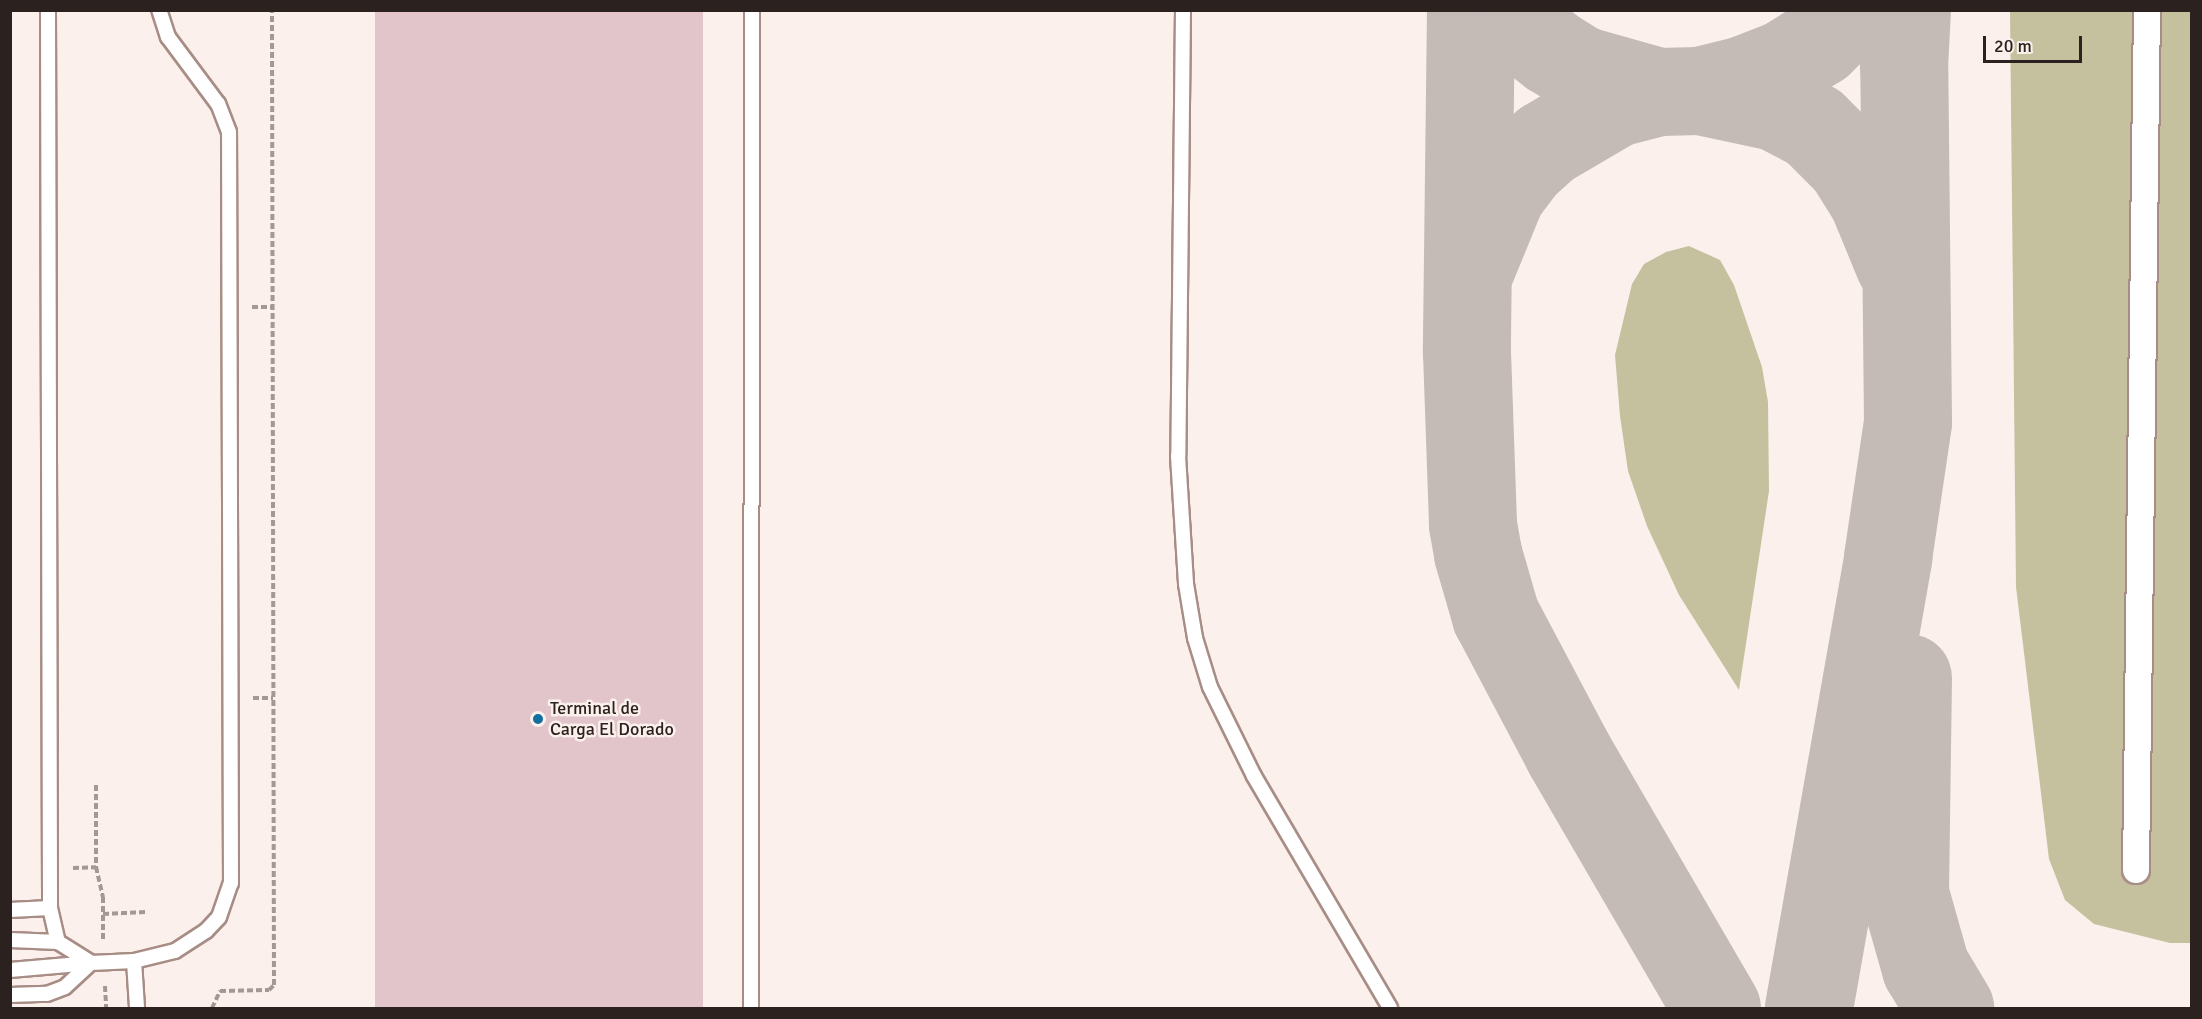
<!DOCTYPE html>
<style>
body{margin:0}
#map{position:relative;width:2202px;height:1019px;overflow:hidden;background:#fbf0ec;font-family:Signika,sans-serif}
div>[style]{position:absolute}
.green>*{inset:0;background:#c5c19e}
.taxiway>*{height:88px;margin:-44px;padding:0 44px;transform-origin:44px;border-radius:44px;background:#c4bab6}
.building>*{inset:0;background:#e2c5ca;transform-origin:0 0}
.path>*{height:4px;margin-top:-2px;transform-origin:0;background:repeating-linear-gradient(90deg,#a29894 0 6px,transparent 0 9px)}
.roads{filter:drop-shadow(2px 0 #a78d85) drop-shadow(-2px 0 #a78d85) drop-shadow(0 2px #a78d85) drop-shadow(0 -2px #a78d85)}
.service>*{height:14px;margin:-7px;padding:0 7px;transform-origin:7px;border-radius:7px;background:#fff}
.minor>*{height:26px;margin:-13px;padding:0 13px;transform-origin:13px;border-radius:13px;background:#fff}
.dots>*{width:16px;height:16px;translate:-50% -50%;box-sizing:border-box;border:3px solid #fbf0ec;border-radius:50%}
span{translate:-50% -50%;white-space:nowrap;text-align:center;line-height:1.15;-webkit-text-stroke:5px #fbf0ec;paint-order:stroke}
.poi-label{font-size:18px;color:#2b211e}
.left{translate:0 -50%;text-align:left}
.frame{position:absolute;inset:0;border:12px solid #2b211e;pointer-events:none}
.scale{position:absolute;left:1983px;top:36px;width:99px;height:27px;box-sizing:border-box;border:3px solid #2b211e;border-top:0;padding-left:8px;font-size:18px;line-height:21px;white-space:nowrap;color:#2b211e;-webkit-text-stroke:4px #fbf0ec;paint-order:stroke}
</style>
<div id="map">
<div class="green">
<i style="clip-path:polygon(2010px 11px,2191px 11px,2191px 943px,2170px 943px,2094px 924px,2065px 900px,2049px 859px,2016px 587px)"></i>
<i style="clip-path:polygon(1689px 246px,1720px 260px,1734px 285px,1762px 367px,1768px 402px,1769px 491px,1739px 690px,1679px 595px,1647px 526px,1628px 471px,1620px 416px,1615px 355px,1632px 284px,1644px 264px,1666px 252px)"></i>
</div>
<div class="taxiway">
<i style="left:1471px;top:10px;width:342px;rotate:90.7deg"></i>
<i style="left:1467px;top:352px;width:173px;rotate:88deg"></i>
<i style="left:1473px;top:525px;width:29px;rotate:80deg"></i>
<i style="left:1478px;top:554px;width:65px;rotate:73.8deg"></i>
<i style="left:1496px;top:616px;width:156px;rotate:62.1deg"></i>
<i style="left:1569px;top:754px;width:294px;rotate:59.8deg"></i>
<i style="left:1507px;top:10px;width:21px;rotate:53deg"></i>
<i style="left:1520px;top:27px;width:41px;rotate:38deg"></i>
<i style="left:1552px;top:52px;width:34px;rotate:32deg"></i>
<i style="left:1581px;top:70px;width:81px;rotate:15.8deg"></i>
<i style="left:1700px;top:91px;width:45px;rotate:-14deg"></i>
<i style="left:1744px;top:80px;width:44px;rotate:-21.3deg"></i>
<i style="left:1785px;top:64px;width:40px;rotate:-32deg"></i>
<i style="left:1819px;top:43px;width:47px;rotate:-45deg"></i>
<i style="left:1472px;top:266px;width:79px;rotate:-67.7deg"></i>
<i style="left:1502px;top:193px;width:35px;rotate:-53deg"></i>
<i style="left:1523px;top:165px;width:31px;rotate:-42deg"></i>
<i style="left:1546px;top:144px;width:81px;rotate:-30.4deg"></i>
<i style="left:1616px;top:103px;width:44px;rotate:-14.3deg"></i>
<i style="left:1659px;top:92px;width:41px;rotate:-1.4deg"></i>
<i style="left:1700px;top:91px;width:78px;rotate:11.9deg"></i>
<i style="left:1776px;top:107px;width:43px;rotate:27.8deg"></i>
<i style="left:1814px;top:127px;width:51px;rotate:45deg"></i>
<i style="left:1850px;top:163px;width:44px;rotate:58.1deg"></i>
<i style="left:1873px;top:200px;width:68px;rotate:67.6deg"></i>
<i style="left:1908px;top:678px;width:216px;rotate:90.8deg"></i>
<i style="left:1905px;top:894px;width:77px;rotate:74.2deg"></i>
<i style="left:1926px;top:968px;width:47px;rotate:59deg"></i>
<i style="left:1809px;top:1008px;width:457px;rotate:-80deg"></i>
<i style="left:1888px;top:558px;width:137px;rotate:-81.6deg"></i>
<i style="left:1908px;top:422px;width:355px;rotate:-90.6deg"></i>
<i style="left:1904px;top:67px;width:57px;rotate:-87deg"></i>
</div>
<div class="building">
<i style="left:375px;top:10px;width:328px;height:998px"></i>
</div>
<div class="path">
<i style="left:252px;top:307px;width:20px"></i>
<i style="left:253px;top:698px;width:20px"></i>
<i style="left:96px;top:785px;width:82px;rotate:90deg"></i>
<i style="left:96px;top:867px;width:31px;rotate:77deg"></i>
<i style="left:103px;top:897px;width:42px;rotate:90deg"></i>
<i style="left:73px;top:868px;width:23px;rotate:-2deg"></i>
<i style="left:103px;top:914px;width:43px;rotate:-2.7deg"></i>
<i style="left:105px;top:986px;width:22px;rotate:87deg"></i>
<i style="left:212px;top:1008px;width:19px;rotate:-65deg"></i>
<i style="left:220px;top:991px;width:49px;rotate:-1.2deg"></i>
<i style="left:269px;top:990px;width:7px;rotate:-45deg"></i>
<i style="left:274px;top:985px;width:975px;rotate:-90.12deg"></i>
</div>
<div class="roads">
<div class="service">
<i style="left:48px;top:10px;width:898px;rotate:89.87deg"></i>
<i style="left:50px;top:908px;width:35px;rotate:77deg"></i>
<i style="left:1183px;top:10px;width:446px;rotate:90.6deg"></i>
<i style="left:1178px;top:456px;width:128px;rotate:86.4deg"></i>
<i style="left:1186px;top:584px;width:55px;rotate:80.5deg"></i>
<i style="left:1195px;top:638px;width:51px;rotate:73deg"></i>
<i style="left:1210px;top:687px;width:99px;rotate:63.7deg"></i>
<i style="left:1254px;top:776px;width:269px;rotate:59.6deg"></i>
<i style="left:10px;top:910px;width:40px;rotate:-2.9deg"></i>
<i style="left:10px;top:940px;width:48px;rotate:2.4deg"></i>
<i style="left:58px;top:942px;width:39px;rotate:32deg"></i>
<i style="left:91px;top:963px;width:43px;rotate:-2.7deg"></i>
<i style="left:134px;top:961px;width:42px;rotate:-13.7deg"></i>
<i style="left:175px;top:951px;width:37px;rotate:-33deg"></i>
<i style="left:206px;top:931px;width:19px;rotate:-47deg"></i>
<i style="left:219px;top:917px;width:36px;rotate:-71deg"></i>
<i style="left:231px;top:883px;width:751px;rotate:-90.15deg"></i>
<i style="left:229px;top:132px;width:30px;rotate:-111deg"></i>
<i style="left:218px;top:104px;width:84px;rotate:-126.7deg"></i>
<i style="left:168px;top:37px;width:28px;rotate:-108deg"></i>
<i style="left:134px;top:961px;width:47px;rotate:86.3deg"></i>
<i style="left:10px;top:970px;width:81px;rotate:-4.9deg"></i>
<i style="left:10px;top:995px;width:37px;rotate:-2deg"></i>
<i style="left:47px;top:994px;width:19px;rotate:-21deg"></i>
<i style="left:65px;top:987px;width:35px;rotate:-43deg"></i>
<i style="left:751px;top:1008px;width:998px;rotate:-89.94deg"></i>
</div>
<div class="minor">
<i style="left:2136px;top:870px;width:860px;rotate:-89.27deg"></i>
</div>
</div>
<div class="dots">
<i style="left:538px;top:719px;background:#11709e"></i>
</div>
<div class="poi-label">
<span class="left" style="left:550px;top:719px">Terminal de<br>Carga El Dorado</span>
</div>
<div class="frame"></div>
<div class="scale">20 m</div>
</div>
